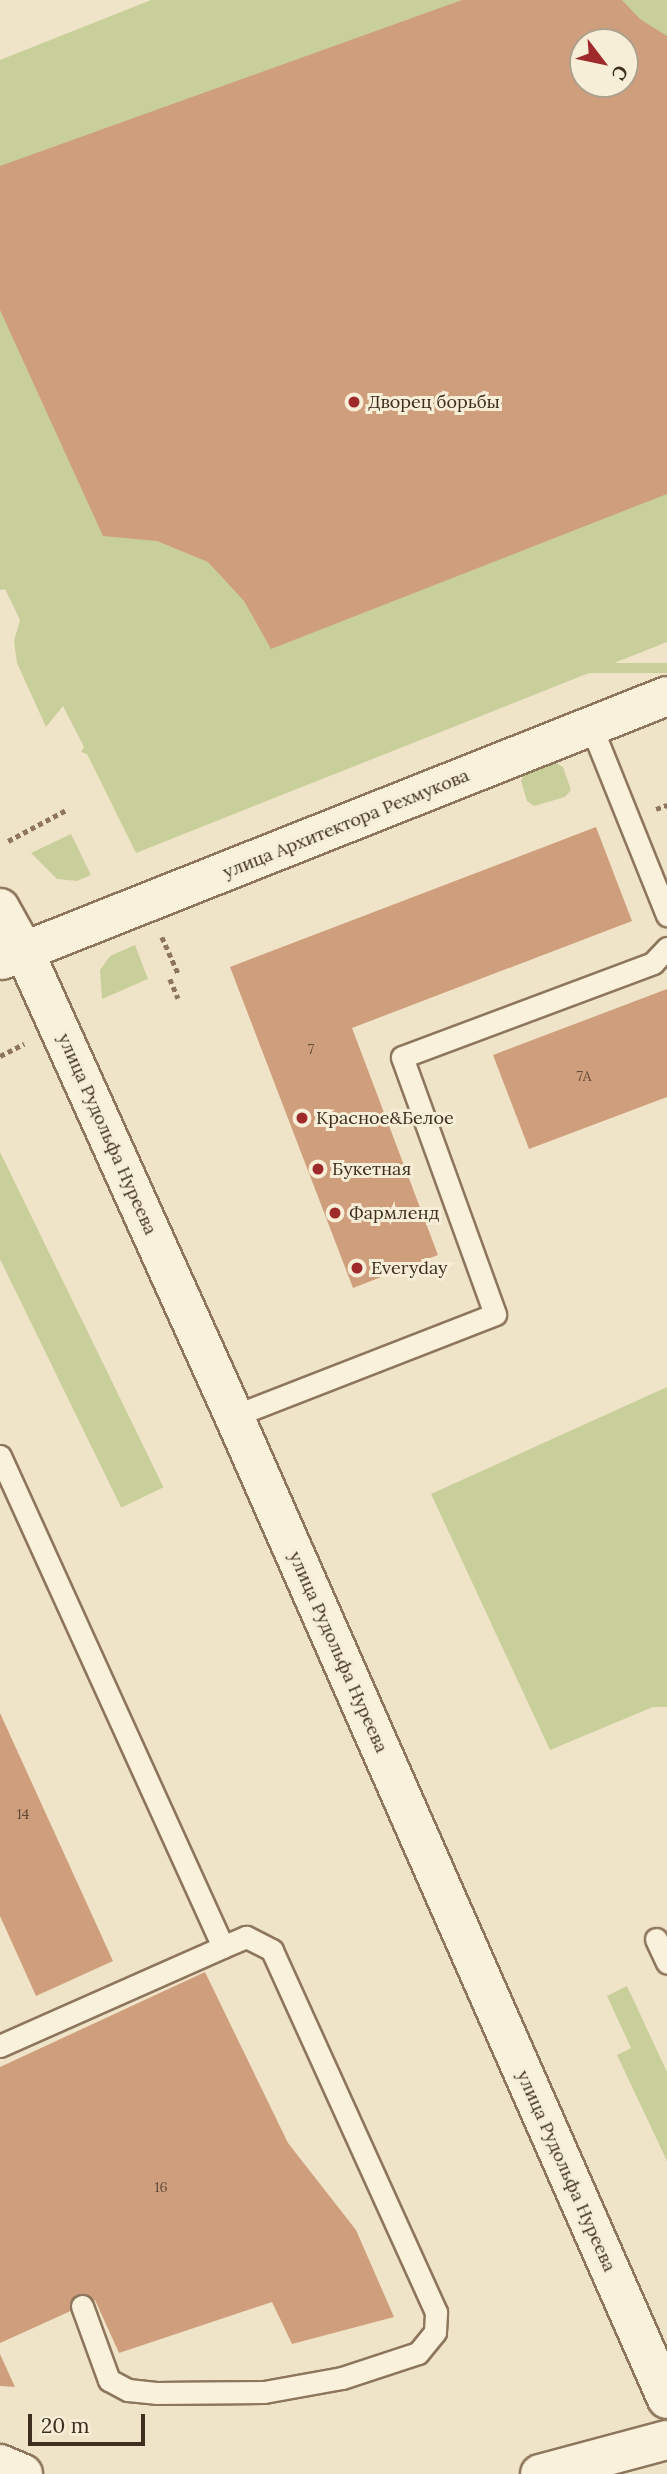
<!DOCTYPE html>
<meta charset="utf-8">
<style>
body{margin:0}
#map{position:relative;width:667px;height:2474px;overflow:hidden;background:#f0e4c8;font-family:Lora,serif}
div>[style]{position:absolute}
.green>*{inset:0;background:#c9cf9b;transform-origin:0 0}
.building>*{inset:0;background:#cf9f7d}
.path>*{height:4.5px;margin-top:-2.25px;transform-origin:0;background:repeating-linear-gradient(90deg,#8d765c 0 5px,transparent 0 8.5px)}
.roads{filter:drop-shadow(2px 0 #8d765c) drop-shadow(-2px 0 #8d765c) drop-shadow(0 2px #8d765c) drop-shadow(0 -2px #8d765c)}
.service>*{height:21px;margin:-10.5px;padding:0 10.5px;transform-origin:10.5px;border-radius:10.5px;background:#faf1dc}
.minor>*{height:38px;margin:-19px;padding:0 19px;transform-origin:19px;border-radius:19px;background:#faf1dc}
.dots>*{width:19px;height:19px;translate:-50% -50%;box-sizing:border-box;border:4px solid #f7eed8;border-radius:50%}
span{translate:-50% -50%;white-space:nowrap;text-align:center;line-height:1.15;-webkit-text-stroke:6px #f7eed8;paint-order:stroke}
.number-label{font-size:14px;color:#624a37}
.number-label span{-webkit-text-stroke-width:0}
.poi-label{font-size:18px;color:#3d2e20}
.left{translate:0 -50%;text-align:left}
.street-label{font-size:18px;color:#3d2e20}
.north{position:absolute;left:569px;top:28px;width:70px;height:70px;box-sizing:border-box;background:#f7eed8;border:2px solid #ada18e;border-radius:50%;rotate:122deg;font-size:19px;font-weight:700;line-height:28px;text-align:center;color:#3d2e20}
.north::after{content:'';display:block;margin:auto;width:24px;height:32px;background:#9e2a2b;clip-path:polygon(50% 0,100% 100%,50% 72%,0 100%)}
.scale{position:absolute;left:28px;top:2414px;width:117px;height:32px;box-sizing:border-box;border:4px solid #3d2e20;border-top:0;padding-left:9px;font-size:21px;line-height:24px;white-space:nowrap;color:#3d2e20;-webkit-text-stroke:5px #f7eed8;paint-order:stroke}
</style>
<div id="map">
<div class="green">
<i style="clip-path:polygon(evenodd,151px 0,667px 0,667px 642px,136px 853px,87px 754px,81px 752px,84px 747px,63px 706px,46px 727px,17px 663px,14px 641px,20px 620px,5px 589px,0 590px,0 60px,151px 0,583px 42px,625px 42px,625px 84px,583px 84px,583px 42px)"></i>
<i style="left:667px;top:663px;width:10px;height:187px;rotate:90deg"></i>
<i style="clip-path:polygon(556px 763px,563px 767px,571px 790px,565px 797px,534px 806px,527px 801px,521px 781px,526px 771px)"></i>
<i style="clip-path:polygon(71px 834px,91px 875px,77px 881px,57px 879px,31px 853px)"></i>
<i style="clip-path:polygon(135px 945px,148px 979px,102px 999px,100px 970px,110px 956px)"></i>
<i style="left:0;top:1152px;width:373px;height:47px;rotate:64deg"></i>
<i style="clip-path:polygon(667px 1387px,667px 1707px,653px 1707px,550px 1750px,431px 1494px)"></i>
<i style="clip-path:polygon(627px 1986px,667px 2072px,667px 2161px,617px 2055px,631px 2048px,607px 1996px)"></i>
</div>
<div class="building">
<i style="clip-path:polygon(evenodd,462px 0,622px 0,640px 19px,667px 36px,667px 494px,271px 649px,244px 601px,208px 562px,157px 541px,103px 536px,0 310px,0 166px,462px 0,583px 42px,625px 42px,625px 84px,583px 84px,583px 42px)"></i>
<i style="clip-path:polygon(596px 827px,632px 921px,352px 1028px,438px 1255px,353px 1288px,230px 967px)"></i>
<i style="clip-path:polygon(667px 989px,667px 1097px,529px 1149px,493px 1055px)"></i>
<i style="clip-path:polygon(0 1713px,113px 1961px,36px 1996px,0 1916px)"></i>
<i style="clip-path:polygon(205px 1972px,288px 2143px,356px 2230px,394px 2317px,292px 2344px,272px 2302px,119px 2353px,95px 2300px,0 2343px,0 2067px)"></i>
<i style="clip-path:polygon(0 2354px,15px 2387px,0 2386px)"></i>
</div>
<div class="path">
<i style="left:656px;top:809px;width:12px;rotate:-20deg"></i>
<i style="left:8px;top:841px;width:68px;rotate:-28.1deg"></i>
<i style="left:162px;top:937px;width:42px;rotate:65.9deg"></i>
<i style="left:170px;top:979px;width:21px;rotate:67deg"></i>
<i style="left:0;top:1056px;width:27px;rotate:-27deg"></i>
</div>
<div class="roads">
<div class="service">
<i style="left:591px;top:726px;width:204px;rotate:68.1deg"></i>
<i style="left:234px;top:1416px;width:280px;rotate:-21.3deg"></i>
<i style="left:495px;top:1314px;width:273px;rotate:-109.9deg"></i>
<i style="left:402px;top:1057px;width:268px;rotate:-20.5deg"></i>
<i style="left:653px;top:963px;width:21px;rotate:-47deg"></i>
<i style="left:0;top:1456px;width:539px;rotate:65.57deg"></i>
<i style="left:223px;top:1947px;width:244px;rotate:156.1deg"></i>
<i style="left:656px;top:1939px;width:26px;rotate:65deg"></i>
<i style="left:82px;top:2306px;width:79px;rotate:70deg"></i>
<i style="left:109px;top:2380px;width:21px;rotate:28deg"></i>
<i style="left:128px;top:2390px;width:28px;rotate:6deg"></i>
<i style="left:156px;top:2393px;width:108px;rotate:-0.5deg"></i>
<i style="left:264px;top:2392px;width:79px;rotate:-10.2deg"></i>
<i style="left:342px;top:2378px;width:80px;rotate:-18.2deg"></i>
<i style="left:418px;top:2353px;width:27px;rotate:-51deg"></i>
<i style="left:435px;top:2332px;width:20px;rotate:-87deg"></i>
<i style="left:436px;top:2312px;width:397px;rotate:-114.4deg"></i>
<i style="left:272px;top:1950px;width:29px;rotate:-153deg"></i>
<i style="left:246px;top:1937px;width:25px;rotate:157deg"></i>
</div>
<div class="minor">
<i style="left:0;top:908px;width:51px;rotate:60.9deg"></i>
<i style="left:25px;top:953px;width:508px;rotate:65.71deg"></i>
<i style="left:234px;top:1416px;width:1074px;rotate:66.23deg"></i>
<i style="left:2px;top:960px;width:715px;rotate:-21.65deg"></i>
<i style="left:0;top:2464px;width:25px;rotate:23deg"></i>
<i style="left:540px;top:2474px;width:131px;rotate:-15deg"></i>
</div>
</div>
<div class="dots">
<i style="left:354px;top:402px;background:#9e2a2b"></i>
<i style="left:302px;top:1118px;background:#9e2a2b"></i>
<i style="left:318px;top:1169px;background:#9e2a2b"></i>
<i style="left:335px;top:1213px;background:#9e2a2b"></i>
<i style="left:357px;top:1268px;background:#9e2a2b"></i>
</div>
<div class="number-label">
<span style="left:311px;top:1049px">7</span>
<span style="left:584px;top:1076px">7А</span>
<span style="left:23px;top:1814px">14</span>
<span style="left:161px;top:2187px">16</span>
</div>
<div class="poi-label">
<span class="left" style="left:368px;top:402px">Дворец борьбы</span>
<span class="left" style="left:316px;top:1118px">Красное&amp;Белое</span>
<span class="left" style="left:332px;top:1169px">Букетная</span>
<span class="left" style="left:349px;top:1213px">Фармленд</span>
<span class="left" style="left:371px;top:1268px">Everyday</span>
</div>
<div class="street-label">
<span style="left:346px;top:824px;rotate:-22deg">улица Архитектора Рехмукова</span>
<span style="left:107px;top:1134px;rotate:66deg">улица Рудольфа Нуреева</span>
<span style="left:338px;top:1652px;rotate:66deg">улица Рудольфа Нуреева</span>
<span style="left:566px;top:2171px;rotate:66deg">улица Рудольфа Нуреева</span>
</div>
<div class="north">С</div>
<div class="scale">20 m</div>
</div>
